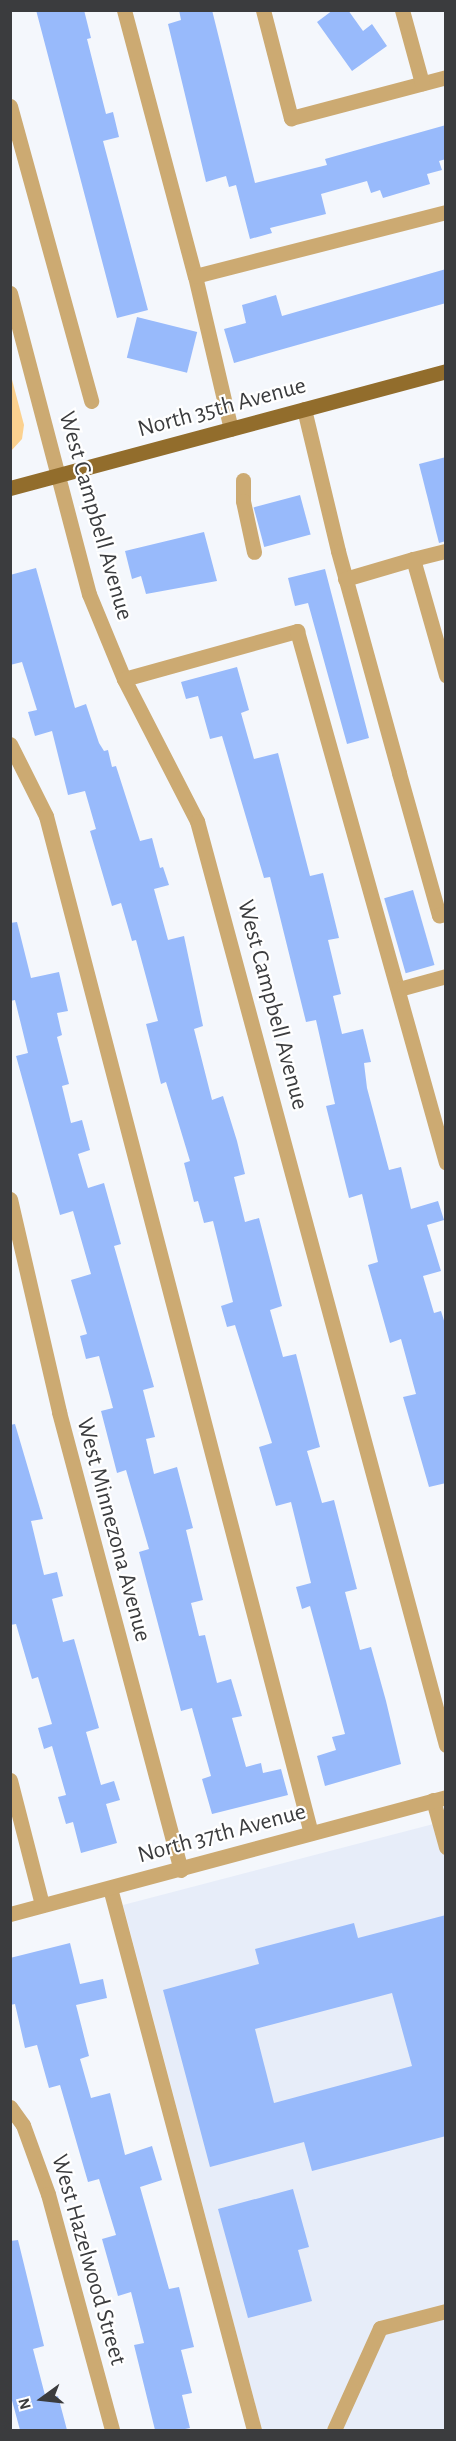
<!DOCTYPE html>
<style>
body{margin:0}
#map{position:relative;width:456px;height:2441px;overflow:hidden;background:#f4f7fc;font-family:"Alegreya Sans",sans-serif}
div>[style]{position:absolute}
.built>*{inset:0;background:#e7edf9}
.green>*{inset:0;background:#fbd18f}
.building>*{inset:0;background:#98bafb;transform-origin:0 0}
.minor>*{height:15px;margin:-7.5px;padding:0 7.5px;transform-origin:7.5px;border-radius:7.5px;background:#ccaa72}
.major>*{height:15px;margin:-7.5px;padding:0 7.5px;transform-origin:7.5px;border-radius:7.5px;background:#926d2c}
span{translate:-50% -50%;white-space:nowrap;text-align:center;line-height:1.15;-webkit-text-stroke:4.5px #fff;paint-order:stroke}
.street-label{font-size:24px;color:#3b3c3e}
.frame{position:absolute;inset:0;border:12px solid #3b3c3e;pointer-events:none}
.north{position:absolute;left:12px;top:2369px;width:60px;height:60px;-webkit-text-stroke:4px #fff;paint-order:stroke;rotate:255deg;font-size:16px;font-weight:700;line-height:24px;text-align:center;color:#3b3c3e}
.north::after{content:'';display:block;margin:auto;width:21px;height:27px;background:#3b3c3e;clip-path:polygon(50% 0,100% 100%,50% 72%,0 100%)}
</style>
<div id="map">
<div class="built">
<i style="clip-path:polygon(445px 1821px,445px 2430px,262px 2430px,123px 1905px)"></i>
</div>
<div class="green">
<i style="clip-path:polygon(10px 372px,24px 425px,22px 439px,11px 451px)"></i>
</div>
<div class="building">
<i style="clip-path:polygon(36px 10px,84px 10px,91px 38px,87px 39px,106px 114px,113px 112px,119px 137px,103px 141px,148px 310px,117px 318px)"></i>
<i style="clip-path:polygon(179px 10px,212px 10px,255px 183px,327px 165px,325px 159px,446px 125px,446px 159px,439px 161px,442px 170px,427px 174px,430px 184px,383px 198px,380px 190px,371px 193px,367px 181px,321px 194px,326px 214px,270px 228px,272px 233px,250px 239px,236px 185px,229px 187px,226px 176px,206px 182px,168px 24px,181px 20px)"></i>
<i style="clip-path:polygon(333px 10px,348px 10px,363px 31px,372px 24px,387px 46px,352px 71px,317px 22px)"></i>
<i style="clip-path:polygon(446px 269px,446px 303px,234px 363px,224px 329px,246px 323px,242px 305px,276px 295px,282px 316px)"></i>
<i style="left:137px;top:317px;width:62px;height:42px;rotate:14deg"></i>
<i style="clip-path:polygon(446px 457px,446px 541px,439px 543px,419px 464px)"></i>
<i style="left:300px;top:495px;width:41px;height:48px;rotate:75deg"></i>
<i style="clip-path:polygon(204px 532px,217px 581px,146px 594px,141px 576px,132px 579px,125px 551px)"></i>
<i style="clip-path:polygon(36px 568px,75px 708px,86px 704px,99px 743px,104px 751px,108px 750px,112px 767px,116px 766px,140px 841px,152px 838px,160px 868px,163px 867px,169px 885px,154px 889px,168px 940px,184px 936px,203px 1026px,194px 1029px,212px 1100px,223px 1096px,237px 1141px,245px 1174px,234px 1177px,245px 1222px,259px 1218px,282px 1306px,270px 1310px,283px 1357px,296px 1354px,320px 1447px,307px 1451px,322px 1503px,334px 1500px,357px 1589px,345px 1592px,360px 1650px,371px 1647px,386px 1701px,401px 1764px,325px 1786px,317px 1756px,336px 1750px,332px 1737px,345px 1734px,310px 1606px,302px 1609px,296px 1587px,311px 1583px,291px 1502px,276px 1506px,259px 1447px,272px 1443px,235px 1325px,227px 1327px,221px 1306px,233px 1302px,213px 1221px,204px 1223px,198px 1201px,194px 1202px,184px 1163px,190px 1161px,166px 1082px,161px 1084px,146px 1024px,158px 1021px,136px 940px,132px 941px,121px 903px,112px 906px,90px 831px,96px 829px,85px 791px,68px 795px,52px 731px,35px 736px,28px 712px,37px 710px,22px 662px,10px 665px,10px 575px)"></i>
<i style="clip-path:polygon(325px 569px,369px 738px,347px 744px,308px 603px,295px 606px,288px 578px)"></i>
<i style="clip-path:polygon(237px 667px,249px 710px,241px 713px,254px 759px,278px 753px,310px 876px,323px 873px,339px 938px,328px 940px,341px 994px,333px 996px,342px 1034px,363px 1029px,371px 1062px,364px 1063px,367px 1088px,389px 1170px,401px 1167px,411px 1209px,438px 1201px,444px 1220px,427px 1225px,441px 1271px,423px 1276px,434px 1313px,441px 1311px,446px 1327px,446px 1483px,429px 1487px,403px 1397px,416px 1394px,401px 1339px,390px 1343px,368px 1265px,378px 1262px,362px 1194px,349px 1198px,326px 1106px,335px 1104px,316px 1020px,306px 1022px,270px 877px,264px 878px,222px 736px,210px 739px,198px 696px,186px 699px,181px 682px)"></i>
<i style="left:413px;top:890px;width:78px;height:30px;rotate:74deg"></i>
<i style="clip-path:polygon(17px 922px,31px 978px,59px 972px,68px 1011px,57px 1013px,62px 1035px,57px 1037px,69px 1084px,62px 1086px,71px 1123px,82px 1120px,90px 1150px,78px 1154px,88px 1188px,104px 1183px,121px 1244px,114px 1246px,154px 1387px,143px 1390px,155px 1437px,146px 1439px,154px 1474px,177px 1467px,193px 1528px,186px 1530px,203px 1600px,191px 1603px,199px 1636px,205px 1635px,217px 1683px,231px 1679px,242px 1716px,232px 1718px,246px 1767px,261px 1763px,263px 1773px,281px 1769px,288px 1795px,212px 1814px,202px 1779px,211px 1776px,192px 1708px,181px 1711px,139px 1552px,149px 1549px,126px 1470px,117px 1473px,101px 1411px,113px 1408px,99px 1356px,86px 1359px,80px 1336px,87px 1334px,71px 1280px,91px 1274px,73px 1211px,60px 1215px,16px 1056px,28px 1053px,15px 1000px,10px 1001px,10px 923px)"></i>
<i style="clip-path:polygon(15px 1424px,43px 1519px,31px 1521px,44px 1575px,57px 1572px,63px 1596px,52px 1599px,63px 1642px,74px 1639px,99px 1728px,86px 1732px,101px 1785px,114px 1781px,120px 1800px,106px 1804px,117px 1843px,81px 1853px,73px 1822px,66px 1824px,58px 1797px,66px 1795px,52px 1746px,44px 1749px,38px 1728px,52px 1724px,38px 1677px,32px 1679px,16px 1624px,10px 1625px,10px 1425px)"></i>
<i style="clip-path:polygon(evenodd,446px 1915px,446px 2136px,312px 2171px,304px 2142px,210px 2167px,163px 1990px,259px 1964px,255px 1949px,354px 1923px,358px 1938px,446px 1915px,392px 1993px,412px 2066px,274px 2103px,255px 2029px,392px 1993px)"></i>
<i style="clip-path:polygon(70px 1943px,80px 1984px,103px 1979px,107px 1998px,76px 2005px,89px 2056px,80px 2059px,91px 2098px,110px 2093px,125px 2155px,152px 2146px,162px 2180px,140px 2187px,169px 2289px,179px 2287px,194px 2347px,181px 2350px,192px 2393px,182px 2395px,190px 2428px,180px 2430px,155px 2430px,134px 2345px,144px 2343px,131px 2292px,118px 2296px,102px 2239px,116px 2235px,99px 2179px,88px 2182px,60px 2085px,49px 2088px,37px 2045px,25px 2048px,15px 2004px,10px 2005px,10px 1958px)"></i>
<i style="clip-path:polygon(293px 2189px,309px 2247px,298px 2250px,312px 2301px,248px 2318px,218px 2209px)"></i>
<i style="clip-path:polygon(18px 2240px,44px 2346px,33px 2349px,46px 2399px,58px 2396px,67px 2430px,20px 2430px,10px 2393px,10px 2241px)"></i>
</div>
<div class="minor">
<i style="left:124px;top:10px;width:275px;rotate:75.1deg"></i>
<i style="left:195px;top:276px;width:157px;rotate:76.8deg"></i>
<i style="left:263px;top:10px;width:112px;rotate:75.5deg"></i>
<i style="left:291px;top:118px;width:160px;rotate:-14.8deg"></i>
<i style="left:402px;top:10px;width:76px;rotate:74.7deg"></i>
<i style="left:10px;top:106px;width:306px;rotate:74.6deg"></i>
<i style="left:195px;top:276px;width:259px;rotate:-14.3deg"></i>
<i style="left:10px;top:293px;width:311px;rotate:75.3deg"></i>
<i style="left:89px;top:594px;width:92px;rotate:67.6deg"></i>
<i style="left:124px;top:679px;width:160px;rotate:62.8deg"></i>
<i style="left:197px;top:821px;width:957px;rotate:74.92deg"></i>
<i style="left:304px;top:409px;width:146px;rotate:76.5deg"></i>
<i style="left:338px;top:551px;width:230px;rotate:74.6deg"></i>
<i style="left:399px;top:773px;width:148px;rotate:74.3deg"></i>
<i style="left:439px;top:915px;width:7px;rotate:-8deg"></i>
<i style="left:243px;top:480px;width:21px;rotate:90deg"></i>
<i style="left:243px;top:501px;width:52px;rotate:77.8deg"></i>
<i style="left:413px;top:559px;width:34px;rotate:-14deg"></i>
<i style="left:345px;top:579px;width:71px;rotate:-16.4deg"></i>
<i style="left:413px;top:559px;width:121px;rotate:74.1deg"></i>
<i style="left:124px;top:679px;width:180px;rotate:-15.5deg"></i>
<i style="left:297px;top:631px;width:552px;rotate:74.35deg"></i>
<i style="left:10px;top:744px;width:80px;rotate:63.4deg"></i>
<i style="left:46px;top:816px;width:1051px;rotate:75.4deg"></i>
<i style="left:399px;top:989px;width:49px;rotate:-15.5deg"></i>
<i style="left:10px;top:1199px;width:219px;rotate:77deg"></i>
<i style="left:59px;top:1412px;width:474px;rotate:75.1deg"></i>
<i style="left:10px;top:1780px;width:129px;rotate:75.6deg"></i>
<i style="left:433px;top:1800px;width:49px;rotate:74.5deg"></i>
<i style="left:110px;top:1888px;width:561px;rotate:75.12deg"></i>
<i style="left:10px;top:1914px;width:451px;rotate:-15deg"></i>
<i style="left:10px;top:2107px;width:22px;rotate:54deg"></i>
<i style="left:23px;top:2125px;width:73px;rotate:70.1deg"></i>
<i style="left:48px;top:2194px;width:245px;rotate:74.8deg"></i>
<i style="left:334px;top:2430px;width:112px;rotate:-65.7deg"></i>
<i style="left:380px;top:2328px;width:68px;rotate:-14.4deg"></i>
</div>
<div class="major">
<i style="left:10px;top:488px;width:451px;rotate:-15deg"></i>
</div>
<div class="street-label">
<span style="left:222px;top:408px;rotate:-15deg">North 35th Avenue</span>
<span style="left:95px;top:516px;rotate:74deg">West Campbell Avenue</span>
<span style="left:272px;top:1005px;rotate:75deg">West Campbell Avenue</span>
<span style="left:113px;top:1530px;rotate:75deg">West Minnezona Avenue</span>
<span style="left:222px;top:1834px;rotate:-15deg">North 37th Avenue</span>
<span style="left:88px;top:2260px;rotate:74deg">West Hazelwood Street</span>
</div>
<div class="frame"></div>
<div class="north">N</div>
</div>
